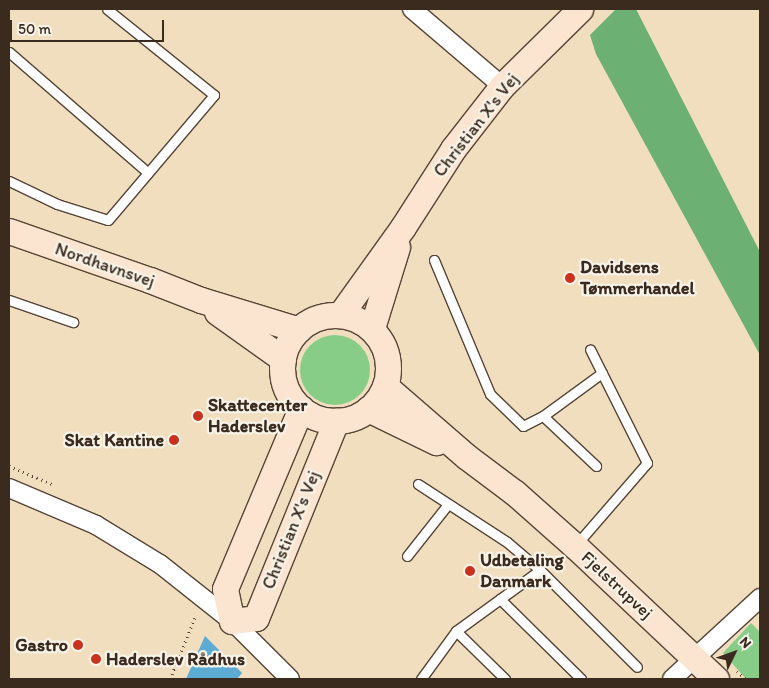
<!DOCTYPE html>
<meta charset="utf-8">
<style>
body{margin:0}
#map{position:relative;width:769px;height:688px;overflow:hidden;background:#f1debf;font-family:Itim,sans-serif}
div>[style]{position:absolute}
.green>*{inset:0;background:#87cd88}
.round{border-radius:50%}
.forest>*{inset:0;background:#6db074}
.water>*{inset:0;background:#5babd5}
.path>*{height:3px;margin-top:-1.5px;transform-origin:0;background:repeating-linear-gradient(90deg,#564536 0 1px,transparent 0 5px)}
.roads{filter:drop-shadow(1px 0 #564536) drop-shadow(-1px 0 #564536) drop-shadow(0 1px #564536) drop-shadow(0 -1px #564536)}
.lane>*{height:9px;margin:-4.5px;padding:0 4.5px;transform-origin:4.5px;border-radius:4.5px;background:#fff}
.street>*{height:18px;margin:-9px;padding:0 9px;transform-origin:9px;border-radius:9px;background:#fff}
.secondary>*{height:25px;margin:-12.5px;padding:0 12.5px;transform-origin:12.5px;border-radius:12.5px;background:#fce5d0}
.secondary>.ring{margin:-12.5px;padding:0;box-sizing:content-box;background:none;border:25px solid #fce5d0;border-radius:50%}
.dots>*{width:14px;height:14px;translate:-50% -50%;box-sizing:border-box;border:2px solid #f7f3e8;border-radius:50%}
span{translate:-50% -50%;white-space:nowrap;text-align:center;line-height:1.15;-webkit-text-stroke:4.5px #f7f3e8;paint-order:stroke}
.street-label{font-size:18px;color:#3b2a1e}
.poi-label{font-size:18px;color:#3b2a1e;font-weight:700}
.left{translate:0 -50%;text-align:left}
.right{translate:-100% -50%;text-align:right}
.frame{position:absolute;inset:0;border:10px solid #3b2a1e;pointer-events:none}
.north{position:absolute;left:709px;top:628px;width:50px;height:50px;-webkit-text-stroke:4px #f7f3e8;paint-order:stroke;rotate:48deg;font-size:14px;font-weight:700;line-height:20px;text-align:center;color:#3b2a1e}
.north::after{content:'';display:block;margin:auto;width:18px;height:22px;background:#3b2a1e;clip-path:polygon(50% 0,100% 100%,50% 72%,0 100%)}
.scale{position:absolute;left:10px;top:20px;width:154px;height:22px;box-sizing:border-box;border:2px solid #3b2a1e;border-top:0;padding-left:6px;font-size:15px;line-height:18px;white-space:nowrap;color:#3b2a1e;-webkit-text-stroke:4px #f7f3e8;paint-order:stroke}
</style>
<div id="map">
<div class="green">
<i class="round" style="left:300px;top:335px;width:70px;height:70px"></i>
<i style="clip-path:polygon(751px 623px,760px 632px,760px 679px,746px 679px,723px 653px)"></i>
</div>
<div class="forest">
<i style="clip-path:polygon(616px 9px,636px 9px,760px 252px,760px 355px,596px 54px,590px 35px)"></i>
</div>
<div class="water">
<i style="clip-path:polygon(205px 636px,242px 673px,237px 679px,186px 679px)"></i>
</div>
<div class="path">
<i style="left:9px;top:466px;width:47px;rotate:22.7deg"></i>
<i style="left:737px;top:671px;width:12px;rotate:42deg"></i>
<i style="left:170px;top:679px;width:69px;rotate:-67.9deg"></i>
</div>
<div class="roads">
<div class="lane">
<i style="left:9px;top:52px;width:184px;rotate:41deg"></i>
<i style="left:9px;top:181px;width:53px;rotate:25.6deg"></i>
<i style="left:57px;top:204px;width:53px;rotate:17.4deg"></i>
<i style="left:108px;top:220px;width:164px;rotate:-49.7deg"></i>
<i style="left:214px;top:95px;width:137px;rotate:-141.2deg"></i>
<i style="left:434px;top:260px;width:145px;rotate:67.3deg"></i>
<i style="left:490px;top:394px;width:46px;rotate:44.1deg"></i>
<i style="left:523px;top:426px;width:22px;rotate:-27deg"></i>
<i style="left:543px;top:416px;width:73px;rotate:43.3deg"></i>
<i style="left:9px;top:300px;width:68px;rotate:19deg"></i>
<i style="left:543px;top:416px;width:73px;rotate:-36.1deg"></i>
<i style="left:418px;top:484px;width:106px;rotate:33.1deg"></i>
<i style="left:507px;top:542px;width:43px;rotate:40.3deg"></i>
<i style="left:540px;top:570px;width:137px;rotate:45deg"></i>
<i style="left:575px;top:546px;width:110px;rotate:-49.1deg"></i>
<i style="left:647px;top:463px;width:127px;rotate:-116.6deg"></i>
<i style="left:407px;top:556px;width:66px;rotate:-51.7deg"></i>
<i style="left:500px;top:599px;width:114px;rotate:44.6deg"></i>
<i style="left:456px;top:631px;width:69px;rotate:44.4deg"></i>
<i style="left:421px;top:679px;width:59px;rotate:-53.9deg"></i>
<i style="left:456px;top:631px;width:104px;rotate:-36deg"></i>
</div>
<div class="street">
<i style="left:412px;top:9px;width:118px;rotate:40.5deg"></i>
<i style="left:9px;top:488px;width:95px;rotate:23deg"></i>
<i style="left:96px;top:525px;width:75px;rotate:31.4deg"></i>
<i style="left:160px;top:564px;width:92px;rotate:38.4deg"></i>
<i style="left:232px;top:621px;width:82px;rotate:45deg"></i>
<i style="left:672px;top:679px;width:120px;rotate:-42.6deg"></i>
</div>
<div class="secondary">
<i style="left:9px;top:231px;width:149px;rotate:19.2deg"></i>
<i style="left:150px;top:280px;width:55px;rotate:21.4deg"></i>
<i style="left:201px;top:300px;width:102px;rotate:17deg"></i>
<i style="left:217px;top:312px;width:81px;rotate:35.5deg"></i>
<i style="left:340px;top:315px;width:108px;rotate:-54.4deg"></i>
<i style="left:403px;top:227px;width:93px;rotate:-57.3deg"></i>
<i style="left:453px;top:149px;width:80px;rotate:-52.1deg"></i>
<i style="left:502px;top:86px;width:110px;rotate:-44.6deg"></i>
<i class="ring" style="left:282px;top:315px;width:81px;height:81px"></i>
<i style="left:372px;top:328px;width:85px;rotate:-72.8deg"></i>
<i style="left:385px;top:386px;width:108px;rotate:40.9deg"></i>
<i style="left:467px;top:457px;width:60px;rotate:36.9deg"></i>
<i style="left:515px;top:493px;width:80px;rotate:41.5deg"></i>
<i style="left:575px;top:546px;width:194px;rotate:43.3deg"></i>
<i style="left:301px;top:408px;width:196px;rotate:112.8deg"></i>
<i style="left:225px;top:589px;width:33px;rotate:78deg"></i>
<i style="left:232px;top:621px;width:24px;rotate:-7deg"></i>
<i style="left:256px;top:618px;width:213px;rotate:-67.9deg"></i>
<i style="left:368px;top:409px;width:76px;rotate:25.9deg"></i>
</div>
</div>
<div class="dots">
<i style="left:570px;top:278px;background:#c8321e"></i>
<i style="left:198px;top:416px;background:#c8321e"></i>
<i style="left:174px;top:440px;background:#c8321e"></i>
<i style="left:470px;top:571px;background:#c8321e"></i>
<i style="left:78px;top:645px;background:#c8321e"></i>
<i style="left:96px;top:659px;background:#c8321e"></i>
</div>
<div class="street-label">
<span style="left:476px;top:125px;rotate:-52deg">Christian X's Vej</span>
<span style="left:105px;top:265px;rotate:19deg">Nordhavnsvej</span>
<span style="left:291px;top:530px;rotate:-68deg">Christian X's Vej</span>
<span style="left:617px;top:585px;rotate:43deg">Fjelstrupvej</span>
</div>
<div class="poi-label">
<span class="left" style="left:580px;top:278px">Davidsens<br>Tømmerhandel</span>
<span class="left" style="left:208px;top:416px">Skattecenter<br>Haderslev</span>
<span class="right" style="left:164px;top:440px">Skat Kantine</span>
<span class="left" style="left:480px;top:571px">Udbetaling<br>Danmark</span>
<span class="right" style="left:68px;top:645px">Gastro</span>
<span class="left" style="left:106px;top:659px">Haderslev Rådhus</span>
</div>
<div class="frame"></div>
<div class="north">N</div>
<div class="scale">50 m</div>
</div>
